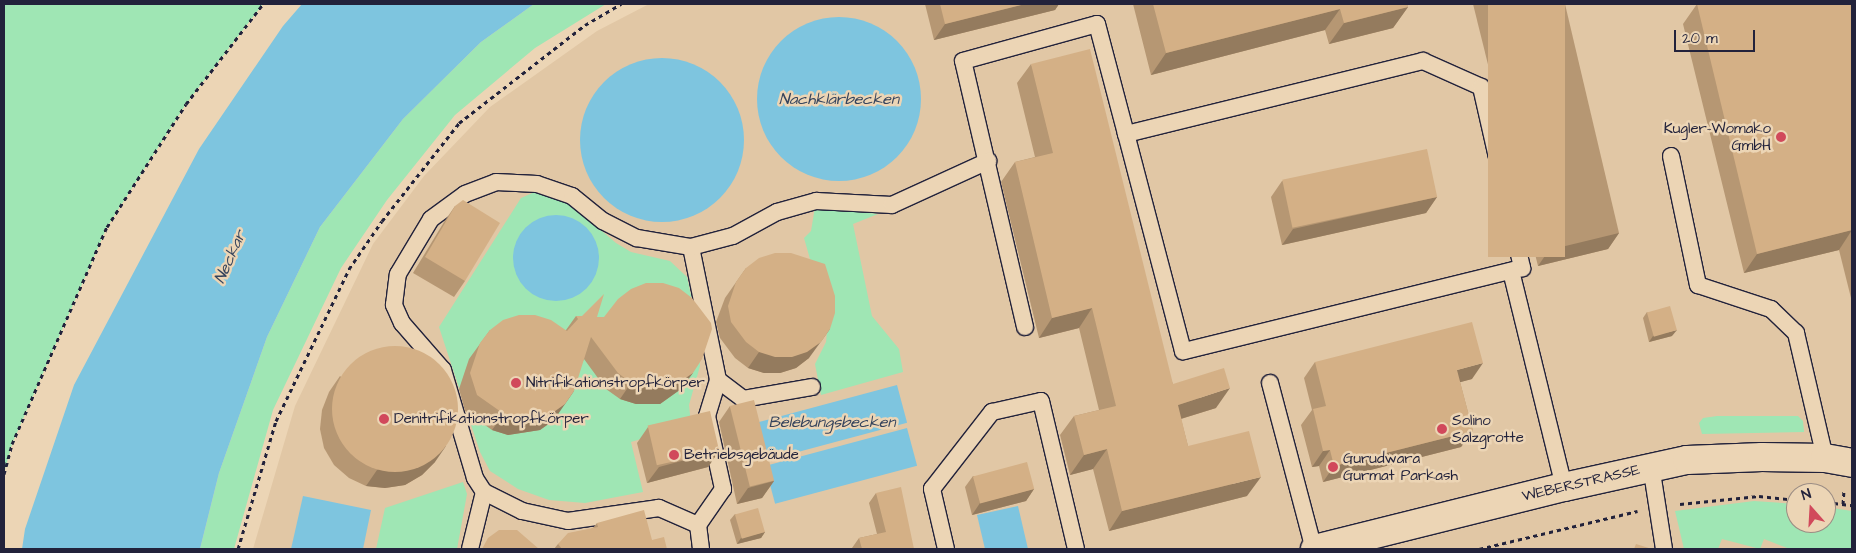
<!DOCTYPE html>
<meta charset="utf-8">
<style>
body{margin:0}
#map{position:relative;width:1856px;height:553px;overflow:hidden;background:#ecd5b5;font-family:"Architects Daughter",sans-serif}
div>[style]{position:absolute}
.built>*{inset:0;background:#e1c7a5}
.green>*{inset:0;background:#9fe6b4}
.water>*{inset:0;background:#7ec5df;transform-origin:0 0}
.round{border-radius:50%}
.path>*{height:3px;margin-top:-1.5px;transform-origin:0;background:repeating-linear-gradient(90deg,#22223b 0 4px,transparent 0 8px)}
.roads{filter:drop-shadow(1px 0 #22223b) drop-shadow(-1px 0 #22223b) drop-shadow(0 1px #22223b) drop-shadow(0 -1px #22223b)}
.service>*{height:16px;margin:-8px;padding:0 8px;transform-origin:8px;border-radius:8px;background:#ecd5b5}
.minor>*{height:28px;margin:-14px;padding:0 14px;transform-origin:14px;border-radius:14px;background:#ecd5b5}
.wall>*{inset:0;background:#b69773}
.shaded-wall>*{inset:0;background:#947b5e}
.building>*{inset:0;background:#d4b086;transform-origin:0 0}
.dots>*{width:14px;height:14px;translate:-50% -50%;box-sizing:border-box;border:2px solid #ecd5b5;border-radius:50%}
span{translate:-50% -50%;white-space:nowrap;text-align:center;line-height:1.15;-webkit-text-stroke:5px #ecd5b5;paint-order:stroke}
.poi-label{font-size:15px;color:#22223b}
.right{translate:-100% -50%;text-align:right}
.left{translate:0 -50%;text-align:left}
.street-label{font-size:15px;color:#22223b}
.water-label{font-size:16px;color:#34435c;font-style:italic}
.frame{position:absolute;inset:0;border:5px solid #22223b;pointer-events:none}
.north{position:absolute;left:1786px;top:483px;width:50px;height:50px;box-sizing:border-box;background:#ecd5b5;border:1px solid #9b8d84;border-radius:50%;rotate:341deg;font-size:14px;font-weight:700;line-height:20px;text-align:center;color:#22223b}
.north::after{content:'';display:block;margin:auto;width:18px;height:22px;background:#d1495b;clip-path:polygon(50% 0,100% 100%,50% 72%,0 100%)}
.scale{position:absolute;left:1674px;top:30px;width:81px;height:22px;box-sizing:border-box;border:2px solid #22223b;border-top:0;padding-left:6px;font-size:15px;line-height:18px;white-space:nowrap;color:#22223b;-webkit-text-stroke:4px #ecd5b5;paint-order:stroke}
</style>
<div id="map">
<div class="built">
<i style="clip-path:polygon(evenodd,649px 4px,1852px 4px,1852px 549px,253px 549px,295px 406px,373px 244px,424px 176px,490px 107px,597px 31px,649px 4px,1796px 493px,1826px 493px,1826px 523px,1796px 523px,1796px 493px)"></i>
</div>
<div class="green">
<i style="clip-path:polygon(4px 4px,263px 4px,186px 104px,107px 227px,12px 444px,4px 473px)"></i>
<i style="clip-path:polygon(534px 4px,606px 4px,535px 48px,455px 115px,387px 200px,341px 268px,273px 410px,234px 549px,200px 549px,219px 473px,267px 337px,320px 227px,403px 119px,481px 42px)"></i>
<i style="clip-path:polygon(537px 191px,557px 197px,576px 209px,616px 243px,631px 252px,670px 261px,687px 277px,698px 327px,700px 366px,689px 405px,691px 424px,631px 442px,643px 492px,585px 503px,549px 500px,518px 489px,490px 471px,480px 452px,439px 327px,521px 198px)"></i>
<i style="clip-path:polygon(815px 207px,878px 214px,853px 224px,872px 316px,899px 349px,903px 372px,821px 395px,815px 364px,826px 342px,828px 322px,804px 238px,811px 231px)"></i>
<i style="clip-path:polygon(1717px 416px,1798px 416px,1803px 421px,1804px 432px,1702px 434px,1699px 423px,1703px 418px)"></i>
<i style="clip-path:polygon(463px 482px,467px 494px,457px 549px,376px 549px,385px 508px)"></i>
<i style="clip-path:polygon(1754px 501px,1796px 504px,1796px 523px,1826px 523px,1826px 507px,1852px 511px,1852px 549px,1790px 549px,1764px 539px,1760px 549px,1722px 539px,1718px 549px,1684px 549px,1675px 511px)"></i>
</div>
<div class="water">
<i style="clip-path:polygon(302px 4px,534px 4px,481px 42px,403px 119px,320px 227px,267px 337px,219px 473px,200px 549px,22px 549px,25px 529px,74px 385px,199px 149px,283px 26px)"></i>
<i class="round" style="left:757px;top:17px;width:164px;height:164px"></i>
<i class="round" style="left:580px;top:58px;width:164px;height:164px"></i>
<i class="round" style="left:513px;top:215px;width:86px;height:86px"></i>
<i style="left:897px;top:385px;width:39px;height:144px;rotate:75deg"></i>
<i style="left:907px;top:428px;width:39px;height:147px;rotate:75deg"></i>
<i style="clip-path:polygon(303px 496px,371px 510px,363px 549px,291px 549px)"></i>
<i style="clip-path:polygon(1018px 506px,1028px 549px,985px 549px,977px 515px)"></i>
</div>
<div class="path">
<i style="left:4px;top:474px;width:31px;rotate:-75deg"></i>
<i style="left:12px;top:444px;width:237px;rotate:-66.4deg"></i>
<i style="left:107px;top:227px;width:146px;rotate:-57.3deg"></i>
<i style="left:186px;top:104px;width:126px;rotate:-52.4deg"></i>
<i style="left:1826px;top:502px;width:26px;rotate:7deg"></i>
<i style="left:1680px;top:504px;width:79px;rotate:-5.8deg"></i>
<i style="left:1759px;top:496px;width:37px;rotate:6deg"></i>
<i style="left:1843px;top:504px;width:15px;rotate:-86deg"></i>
<i style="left:238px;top:549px;width:134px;rotate:-73.5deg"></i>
<i style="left:276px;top:421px;width:169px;rotate:-64.3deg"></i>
<i style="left:349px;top:269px;width:58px;rotate:-55.5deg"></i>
<i style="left:382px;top:221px;width:125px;rotate:-51.8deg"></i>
<i style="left:459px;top:123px;width:160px;rotate:-37.9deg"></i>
<i style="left:585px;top:25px;width:42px;rotate:-30.3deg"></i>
<i style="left:1479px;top:549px;width:163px;rotate:-13.5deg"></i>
</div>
<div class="roads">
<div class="service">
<i style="left:1423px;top:61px;width:64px;rotate:24.1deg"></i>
<i style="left:1481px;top:87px;width:186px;rotate:77.2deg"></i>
<i style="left:1522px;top:268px;width:349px;rotate:166.2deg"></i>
<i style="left:1183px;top:351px;width:224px;rotate:-104.7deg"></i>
<i style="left:1126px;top:134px;width:306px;rotate:-13.8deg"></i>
<i style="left:1671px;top:156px;width:132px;rotate:78.2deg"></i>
<i style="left:1698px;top:285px;width:77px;rotate:18.2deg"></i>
<i style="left:1771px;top:309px;width:35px;rotate:44deg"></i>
<i style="left:1796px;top:333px;width:128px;rotate:76.9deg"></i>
<i style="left:691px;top:247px;width:136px;rotate:78.5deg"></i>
<i style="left:718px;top:380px;width:38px;rotate:107deg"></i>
<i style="left:707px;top:416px;width:75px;rotate:77.6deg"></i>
<i style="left:723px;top:489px;width:44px;rotate:124.8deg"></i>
<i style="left:1511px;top:271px;width:222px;rotate:76.2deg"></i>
<i style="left:1025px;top:327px;width:273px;rotate:-103.1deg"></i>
<i style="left:963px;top:61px;width:139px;rotate:-15.4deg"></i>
<i style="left:1097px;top:24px;width:114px;rotate:75.2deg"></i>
<i style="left:718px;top:380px;width:31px;rotate:37deg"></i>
<i style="left:743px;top:399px;width:70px;rotate:-9.9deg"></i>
<i style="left:1270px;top:383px;width:172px;rotate:75.2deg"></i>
<i style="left:1651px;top:466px;width:84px;rotate:81.1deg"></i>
<i style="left:470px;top:549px;width:59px;rotate:-76.2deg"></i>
<i style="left:701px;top:549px;width:24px;rotate:-97deg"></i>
<i style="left:698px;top:525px;width:43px;rotate:-156.4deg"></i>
<i style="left:659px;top:508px;width:92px;rotate:171.9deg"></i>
<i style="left:568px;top:521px;width:47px;rotate:-167.7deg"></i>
<i style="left:522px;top:511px;width:42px;rotate:-153.4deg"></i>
<i style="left:484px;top:492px;width:17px;rotate:-123deg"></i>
<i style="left:475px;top:478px;width:113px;rotate:-106.5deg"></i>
<i style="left:443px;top:370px;width:62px;rotate:-131.1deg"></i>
<i style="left:402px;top:323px;width:20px;rotate:-114deg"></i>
<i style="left:394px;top:305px;width:31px;rotate:-83deg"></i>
<i style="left:398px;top:274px;width:64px;rotate:-59deg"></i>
<i style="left:431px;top:219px;width:42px;rotate:-36.3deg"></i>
<i style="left:465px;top:194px;width:33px;rotate:-21deg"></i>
<i style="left:496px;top:182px;width:41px;rotate:2.8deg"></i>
<i style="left:537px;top:184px;width:37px;rotate:19deg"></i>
<i style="left:572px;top:196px;width:40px;rotate:39deg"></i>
<i style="left:603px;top:221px;width:38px;rotate:27deg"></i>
<i style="left:637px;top:238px;width:55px;rotate:9.5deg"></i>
<i style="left:691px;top:247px;width:43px;rotate:-14.7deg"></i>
<i style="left:733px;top:236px;width:50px;rotate:-28.6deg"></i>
<i style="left:777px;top:212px;width:41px;rotate:-15.8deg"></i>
<i style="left:816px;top:201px;width:76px;rotate:3deg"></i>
<i style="left:892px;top:205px;width:106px;rotate:-24.6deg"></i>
<i style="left:946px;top:549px;width:62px;rotate:-103.1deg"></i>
<i style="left:932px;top:489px;width:98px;rotate:-52.1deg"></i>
<i style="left:992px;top:412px;width:50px;rotate:-12.7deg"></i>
<i style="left:1041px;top:401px;width:152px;rotate:76.7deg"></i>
</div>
<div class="minor">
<i style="left:1315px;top:549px;width:257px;rotate:-14deg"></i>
<i style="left:1564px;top:487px;width:126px;rotate:-12.4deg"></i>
<i style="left:1687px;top:460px;width:75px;rotate:-2.3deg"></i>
<i style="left:1762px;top:457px;width:63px;rotate:0.9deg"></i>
<i style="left:1825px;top:458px;width:27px;rotate:10deg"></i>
</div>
</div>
<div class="wall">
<i style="clip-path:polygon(925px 4px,1059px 4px,1055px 10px,934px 40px)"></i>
<i style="clip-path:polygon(1133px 4px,1407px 4px,1408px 7px,1393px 28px,1329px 44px,1325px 30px,1151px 75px)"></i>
<i style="clip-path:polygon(1473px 4px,1565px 4px,1619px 233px,1608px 249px,1538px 266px)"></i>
<i style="clip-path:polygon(1697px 4px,1852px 4px,1852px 302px,1839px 250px,1744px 273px,1683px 24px)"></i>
<i style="clip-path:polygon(1031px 64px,1173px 384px,1216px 408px,1181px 419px,1188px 446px,1247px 496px,1109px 531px,1093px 469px,1070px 475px,1060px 435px,1074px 416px,1099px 410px,1079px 328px,1039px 338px,1001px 182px,1015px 162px,1035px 157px,1017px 83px)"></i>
<i style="clip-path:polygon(1282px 181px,1437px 197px,1426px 213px,1282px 245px,1271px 197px)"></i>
<i style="clip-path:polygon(455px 206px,465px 281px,454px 297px,413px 273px,444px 222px)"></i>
<i style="clip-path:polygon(746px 268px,809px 358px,796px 368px,780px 373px,764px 373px,748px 368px,735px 358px,720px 338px,716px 322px,725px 298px)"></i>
<i style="clip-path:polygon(1647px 312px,1672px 336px,1649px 342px,1643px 318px)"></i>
<i style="clip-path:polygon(576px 316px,597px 317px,681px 389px,660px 404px,636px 404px,620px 399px,606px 389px,584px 359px,554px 420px,540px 430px,508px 435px,492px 430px,465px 411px,459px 389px,469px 359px,490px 330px,566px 330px)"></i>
<i style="clip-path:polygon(1315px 362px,1472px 379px,1460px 382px,1473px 431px,1461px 447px,1323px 482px,1319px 466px,1312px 467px,1301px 425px,1312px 410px,1304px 378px)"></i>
<i style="clip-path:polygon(340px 376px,435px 462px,422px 475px,405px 485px,385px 488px,366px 486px,349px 478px,334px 465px,324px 448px,320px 429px,322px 410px,329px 392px)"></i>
<i style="clip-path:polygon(730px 406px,774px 481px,762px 498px,737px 504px,719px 422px)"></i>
<i style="clip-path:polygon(648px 427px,719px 451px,708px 467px,647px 483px,637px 443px)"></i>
<i style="clip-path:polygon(973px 476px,1034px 489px,1026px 501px,972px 515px,965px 487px)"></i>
<i style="clip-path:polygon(876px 493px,914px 549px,852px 549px,852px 548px,859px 538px,877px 534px,869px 503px)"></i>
<i style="clip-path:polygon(735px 514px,765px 532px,761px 538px,737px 544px,730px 520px)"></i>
<i style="clip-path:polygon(597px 523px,652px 540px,667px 549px,554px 549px,558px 544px,593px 528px)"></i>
</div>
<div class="shaded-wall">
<i style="clip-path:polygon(1025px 4px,1059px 4px,1055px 10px,934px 40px,945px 24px)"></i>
<i style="clip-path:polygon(1408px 7px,1393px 28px,1329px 44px,1344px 23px)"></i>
<i style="clip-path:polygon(1340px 9px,1325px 30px,1151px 75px,1166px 53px)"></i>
<i style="clip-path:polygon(1437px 197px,1426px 213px,1282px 245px,1293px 229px)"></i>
<i style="clip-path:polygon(1852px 230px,1839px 250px,1744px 273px,1757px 254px)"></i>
<i style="clip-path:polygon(1619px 233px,1608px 249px,1538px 266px,1549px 250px)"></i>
<i style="clip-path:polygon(1092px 308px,1079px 328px,1039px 338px,1052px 318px)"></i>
<i style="clip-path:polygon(830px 329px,809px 358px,796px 368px,780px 373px,764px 373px,748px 368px,759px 352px)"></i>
<i style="clip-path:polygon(1677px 330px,1672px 336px,1649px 342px,1653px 336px)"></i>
<i style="clip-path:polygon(1483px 363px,1472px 379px,1446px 386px,1457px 370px)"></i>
<i style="clip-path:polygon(693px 373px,681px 389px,660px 404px,636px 404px,620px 399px,631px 383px)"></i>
<i style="clip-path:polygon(1230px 388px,1216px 408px,1164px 424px,1178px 405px)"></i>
<i style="clip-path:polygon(574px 391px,554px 420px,540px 430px,508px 435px,492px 430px,504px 414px)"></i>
<i style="clip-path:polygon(1473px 431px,1461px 447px,1323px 482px,1334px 466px)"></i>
<i style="clip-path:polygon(446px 446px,435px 462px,422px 475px,405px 485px,385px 488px,366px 486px,377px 470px)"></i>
<i style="clip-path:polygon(1107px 449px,1093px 469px,1070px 475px,1084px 455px)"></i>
<i style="clip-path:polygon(1330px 450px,1319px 466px,1312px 467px,1323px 451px)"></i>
<i style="clip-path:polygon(719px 451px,708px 467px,647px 483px,659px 467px)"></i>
<i style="clip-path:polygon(1261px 477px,1247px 496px,1109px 531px,1122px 511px)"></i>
<i style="clip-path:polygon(774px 481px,762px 498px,737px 504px,748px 488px)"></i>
<i style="clip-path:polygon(1034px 489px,1026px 501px,972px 515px,980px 503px)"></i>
<i style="clip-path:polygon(765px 532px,761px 538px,737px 544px,741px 538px)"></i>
</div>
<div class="building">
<i style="clip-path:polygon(940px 4px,1025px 4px,945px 24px)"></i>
<i style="clip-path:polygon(1153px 4px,1407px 4px,1408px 7px,1344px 23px,1340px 9px,1166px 53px)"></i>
<i style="left:1488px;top:4px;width:77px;height:253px"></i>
<i style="clip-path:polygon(1697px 4px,1852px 4px,1852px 230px,1757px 254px)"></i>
<i style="clip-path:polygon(1090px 49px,1173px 384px,1224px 368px,1230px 388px,1178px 405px,1188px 446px,1249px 431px,1261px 477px,1122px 511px,1107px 449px,1084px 455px,1074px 416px,1116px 406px,1092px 308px,1052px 318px,1015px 162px,1053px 153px,1031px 64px)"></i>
<i style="left:1427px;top:149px;width:49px;height:148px;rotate:78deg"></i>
<i style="clip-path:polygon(463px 200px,500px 223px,465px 281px,425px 257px,455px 206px)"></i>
<i style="clip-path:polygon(775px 253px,791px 253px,825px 264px,835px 296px,835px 313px,830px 329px,821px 342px,807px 352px,792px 357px,775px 357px,759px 352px,746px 342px,731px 322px,728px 306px,736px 282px,746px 268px,759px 258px)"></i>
<i style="clip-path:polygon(646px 283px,663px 283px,679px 288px,692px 298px,711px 323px,712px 329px,702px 359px,693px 373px,671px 388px,647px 388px,631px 383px,618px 373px,591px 337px,574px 391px,565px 404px,551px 414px,519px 419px,504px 414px,477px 395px,470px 373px,480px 343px,490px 330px,503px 320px,519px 315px,535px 315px,551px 320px,567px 331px,578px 319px,576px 316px,582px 316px,604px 294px,597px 317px,604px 317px,618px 299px,631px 289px)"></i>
<i style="left:1670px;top:306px;width:25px;height:24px;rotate:74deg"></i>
<i style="clip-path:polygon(1472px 322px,1483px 363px,1457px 370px,1473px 431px,1334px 466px,1330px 450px,1323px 451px,1313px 409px,1326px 406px,1315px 362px)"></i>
<i class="round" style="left:332px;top:346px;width:126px;height:126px"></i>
<i style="left:754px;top:400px;width:83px;height:25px;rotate:76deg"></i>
<i style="left:710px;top:411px;width:41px;height:64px;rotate:77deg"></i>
<i style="left:1027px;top:462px;width:28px;height:56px;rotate:75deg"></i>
<i style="clip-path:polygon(901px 487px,914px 549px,862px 549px,859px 538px,886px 532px,876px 493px)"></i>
<i style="left:758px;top:508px;width:25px;height:24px;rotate:74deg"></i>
<i style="clip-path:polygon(644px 510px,652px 540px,664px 537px,667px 549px,562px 549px,558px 544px,568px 533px,598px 527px,597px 523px)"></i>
<i style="clip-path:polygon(499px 530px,517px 530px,539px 549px,482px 549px,488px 538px)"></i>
<i style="clip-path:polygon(1636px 544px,1652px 549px,1634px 549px)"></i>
</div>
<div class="dots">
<i style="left:1781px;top:137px;background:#d1495b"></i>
<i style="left:516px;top:383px;background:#d1495b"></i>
<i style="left:384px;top:419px;background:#d1495b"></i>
<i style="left:1442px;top:429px;background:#d1495b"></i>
<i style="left:674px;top:455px;background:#d1495b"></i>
<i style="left:1333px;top:467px;background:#d1495b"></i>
</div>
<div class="poi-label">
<span class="right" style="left:1771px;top:137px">Kugler-Womako<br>GmbH</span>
<span class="left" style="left:526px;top:383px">Nitrifikationstropfkörper</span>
<span class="left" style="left:394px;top:419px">Denitrifikationstropfkörper</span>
<span class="left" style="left:1452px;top:429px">Solino<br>Salzgrotte</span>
<span class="left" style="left:684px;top:455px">Betriebsgebäude</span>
<span class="left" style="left:1343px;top:467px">Gurudwara<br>Gurmat Parkash</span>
</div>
<div class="street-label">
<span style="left:1581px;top:483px;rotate:-13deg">WEBERSTRASSE</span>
</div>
<div class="water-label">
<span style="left:839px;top:99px">Nachklärbecken</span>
<span style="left:230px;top:257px;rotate:-66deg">Neckar</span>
<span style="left:832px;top:422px">Belebungsbecken</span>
</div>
<div class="frame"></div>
<div class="north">N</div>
<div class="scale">20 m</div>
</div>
